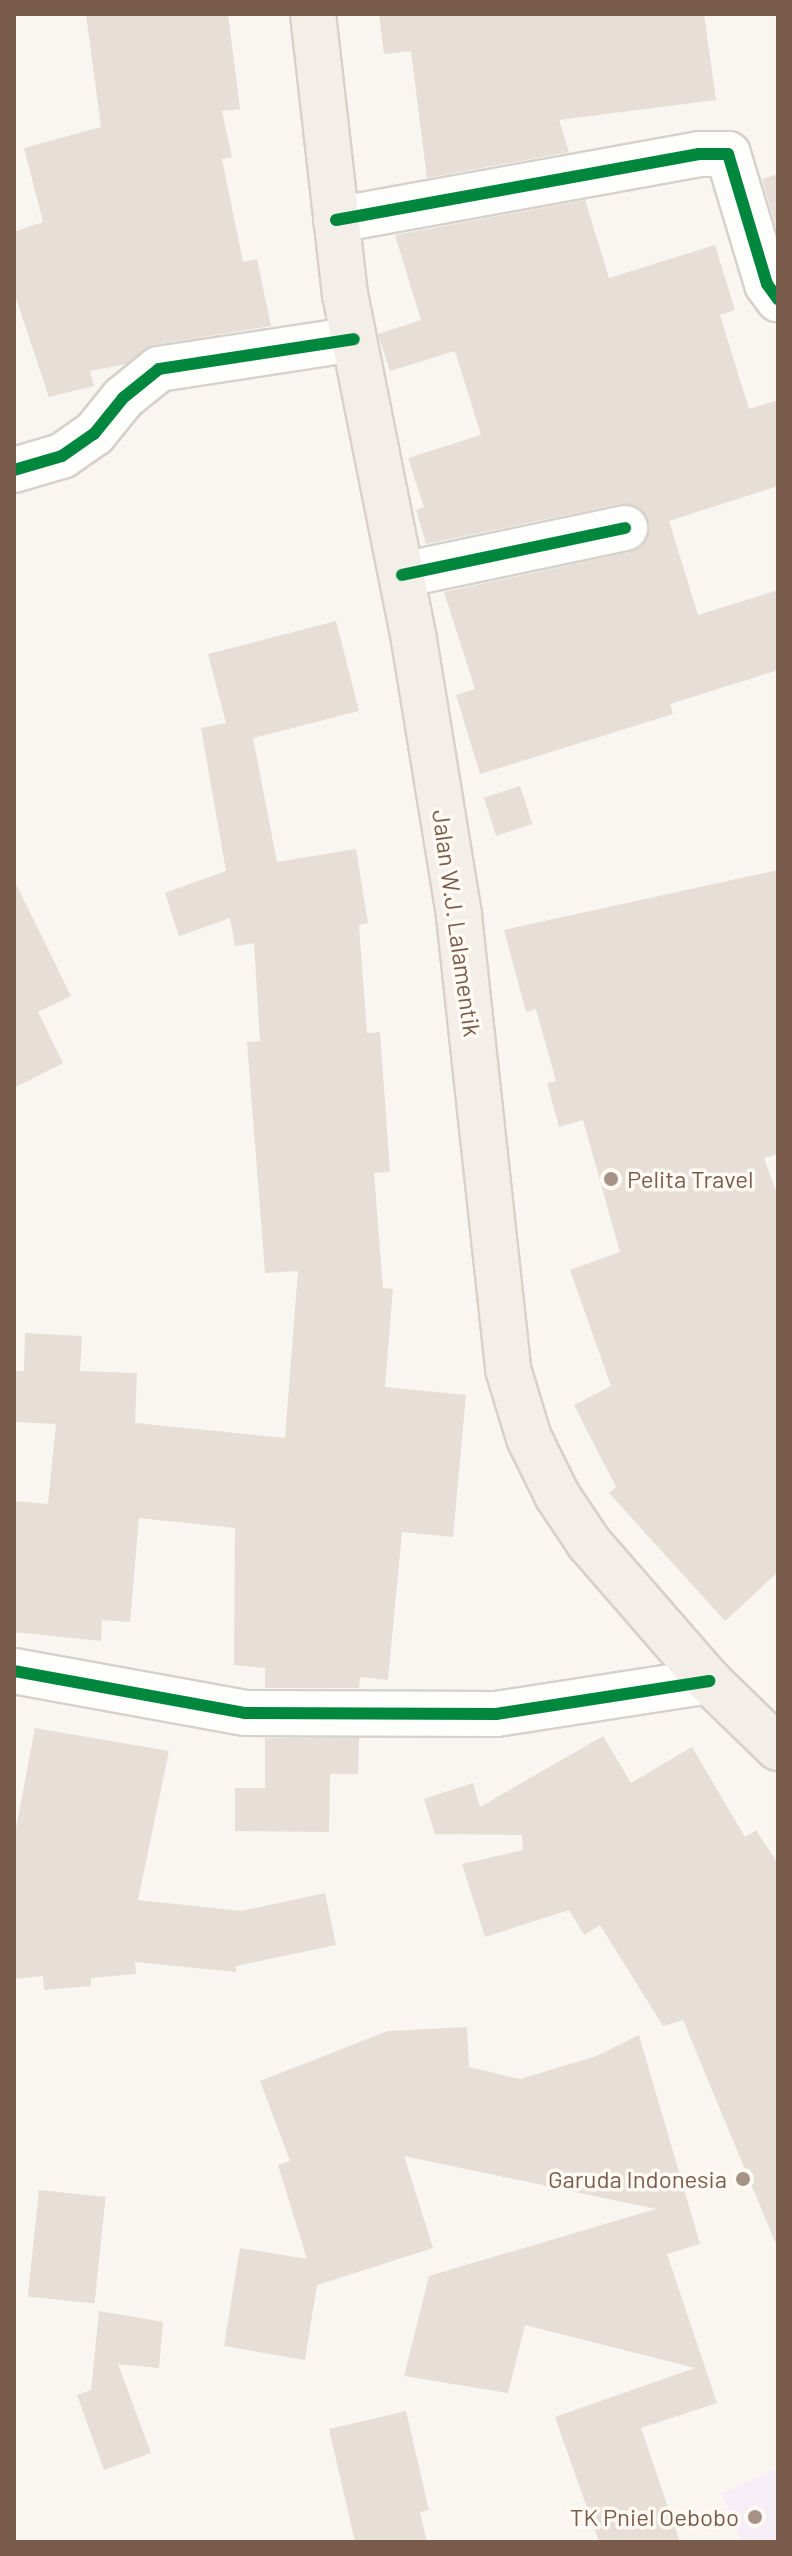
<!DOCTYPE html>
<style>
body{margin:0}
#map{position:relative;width:792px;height:2556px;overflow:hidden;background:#f9f5f0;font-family:Barlow,sans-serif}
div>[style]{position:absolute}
.education>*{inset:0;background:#f6eef6}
.building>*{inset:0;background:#e6ded7;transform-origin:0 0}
.roads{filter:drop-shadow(2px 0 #d7d1cb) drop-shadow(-2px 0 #d7d1cb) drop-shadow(0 2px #d7d1cb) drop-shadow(0 -2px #d7d1cb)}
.minor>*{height:44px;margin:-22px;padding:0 22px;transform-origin:22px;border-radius:22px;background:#fefefd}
.major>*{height:44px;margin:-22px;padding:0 22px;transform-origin:22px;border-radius:22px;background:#f3eee8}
.cycleway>*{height:12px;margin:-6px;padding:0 6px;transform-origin:6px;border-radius:6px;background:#00873e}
.dots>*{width:22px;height:22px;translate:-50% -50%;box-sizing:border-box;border:4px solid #fffaf3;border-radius:50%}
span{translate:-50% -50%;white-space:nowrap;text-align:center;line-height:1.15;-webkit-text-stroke:7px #fffaf3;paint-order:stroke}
.street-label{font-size:24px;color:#7a5c4d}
.poi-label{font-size:24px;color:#7a5c4d}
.left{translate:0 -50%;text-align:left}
.right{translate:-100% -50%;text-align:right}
.frame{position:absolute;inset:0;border:16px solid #7a5c4d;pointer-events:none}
</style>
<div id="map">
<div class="education">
<i style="clip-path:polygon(778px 2469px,778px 2542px,742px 2542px,722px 2493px)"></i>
</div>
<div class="building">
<i style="clip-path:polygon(86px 14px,228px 14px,240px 109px,222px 111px,232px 157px,222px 159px,243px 262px,257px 259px,271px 326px,154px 345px,126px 364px,90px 371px,94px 386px,49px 397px,14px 292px,14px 232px,43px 222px,24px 148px,101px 127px)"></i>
<i style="clip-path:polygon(379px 14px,704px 14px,716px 100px,559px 120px,569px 152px,427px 178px,411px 51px,384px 54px)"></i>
<i style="clip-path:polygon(778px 174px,778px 234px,762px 179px)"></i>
<i style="clip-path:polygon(585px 200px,609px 278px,715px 245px,735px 310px,720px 315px,749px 409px,778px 400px,778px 486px,669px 521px,698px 615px,778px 590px,778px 670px,670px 704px,673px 714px,480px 774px,456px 695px,475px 689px,444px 592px,630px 552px,642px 546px,650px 524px,643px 511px,620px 504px,426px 544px,416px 510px,424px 507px,408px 458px,481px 435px,455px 351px,390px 371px,378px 334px,421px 320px,395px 235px)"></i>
<i style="clip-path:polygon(336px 621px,359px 711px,253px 738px,277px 862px,356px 849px,368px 923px,359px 925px,367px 1033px,380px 1032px,390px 1172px,374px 1173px,383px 1288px,393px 1289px,385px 1387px,466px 1395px,453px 1537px,402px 1532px,388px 1680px,360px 1677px,359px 1688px,265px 1688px,265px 1668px,234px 1665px,235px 1528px,139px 1518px,130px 1622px,102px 1620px,101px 1641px,14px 1632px,14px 1501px,48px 1504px,56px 1424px,14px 1422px,14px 1371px,24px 1371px,25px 1333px,82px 1336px,80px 1371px,137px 1373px,135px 1423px,285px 1438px,298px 1271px,265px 1273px,247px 1042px,260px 1041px,254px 943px,235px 946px,230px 918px,179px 936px,165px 893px,226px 871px,201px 728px,226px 723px,208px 654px)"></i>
<i style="left:520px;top:786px;width:40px;height:38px;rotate:72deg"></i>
<i style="clip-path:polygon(778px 870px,778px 1154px,764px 1158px,778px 1197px,778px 1572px,725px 1621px,609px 1493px,616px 1487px,574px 1405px,611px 1386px,570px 1270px,620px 1252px,583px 1120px,559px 1127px,547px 1083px,556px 1081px,536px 1009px,526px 1012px,504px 930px)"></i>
<i style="clip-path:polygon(14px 880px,71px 996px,38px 1012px,63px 1063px,14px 1088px)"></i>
<i style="clip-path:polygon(35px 1728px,169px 1751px,138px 1900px,241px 1911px,325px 1893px,336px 1945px,236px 1966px,236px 1972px,135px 1962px,136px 1974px,91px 1978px,91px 1986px,44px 1990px,43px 1976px,14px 1979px,14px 1839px)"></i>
<i style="clip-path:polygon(603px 1736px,631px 1783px,692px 1747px,745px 1837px,756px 1830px,778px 1864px,778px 2249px,683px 2020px,663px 2026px,600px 1925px,584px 1935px,569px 1910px,485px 1937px,462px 1864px,523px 1850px,522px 1835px,435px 1834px,424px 1799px,473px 1783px,480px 1807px)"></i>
<i style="clip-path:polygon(265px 1738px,359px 1738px,358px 1774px,330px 1774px,329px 1832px,235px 1831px,235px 1788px,265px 1788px)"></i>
<i style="clip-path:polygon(467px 2027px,469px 2067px,520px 2079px,597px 2056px,639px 2035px,700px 2244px,667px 2254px,717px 2403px,641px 2428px,680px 2542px,599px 2542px,555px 2417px,695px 2368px,525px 2325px,508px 2393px,404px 2376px,429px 2276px,656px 2209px,404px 2156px,433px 2248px,317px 2285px,305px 2360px,224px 2346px,240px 2248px,307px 2259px,278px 2165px,290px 2161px,260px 2081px,388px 2031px)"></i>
<i style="left:39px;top:2190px;width:67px;height:107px;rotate:6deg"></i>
<i style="clip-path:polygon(99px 2311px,163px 2322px,159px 2368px,118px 2364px,151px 2453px,104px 2470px,77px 2395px,91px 2390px)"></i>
<i style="clip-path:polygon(406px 2411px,429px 2510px,420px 2512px,427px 2542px,355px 2542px,329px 2429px)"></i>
</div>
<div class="roads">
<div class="minor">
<i style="left:336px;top:220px;width:369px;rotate:-10.3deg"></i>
<i style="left:699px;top:154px;width:29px"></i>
<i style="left:728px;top:154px;width:136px;rotate:73.3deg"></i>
<i style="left:767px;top:284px;width:19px;rotate:54deg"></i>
<i style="left:14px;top:470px;width:50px;rotate:-16.3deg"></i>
<i style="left:62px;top:456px;width:39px;rotate:-35deg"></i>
<i style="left:94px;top:434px;width:46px;rotate:-51.1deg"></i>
<i style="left:123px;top:398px;width:46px;rotate:-38.9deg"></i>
<i style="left:159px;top:369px;width:197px;rotate:-8.7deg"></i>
<i style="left:402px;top:575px;width:228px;rotate:-11.9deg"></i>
<i style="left:14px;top:1671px;width:235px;rotate:10.3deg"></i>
<i style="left:245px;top:1713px;width:251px;rotate:0.2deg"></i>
<i style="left:496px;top:1714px;width:216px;rotate:-8.8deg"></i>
</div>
<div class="major">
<i style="left:313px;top:14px;width:282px;rotate:83.5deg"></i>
<i style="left:345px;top:294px;width:353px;rotate:78.7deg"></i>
<i style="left:414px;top:640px;width:280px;rotate:80.7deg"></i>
<i style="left:459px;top:916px;width:456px;rotate:83.8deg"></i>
<i style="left:508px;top:1369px;width:72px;rotate:73.1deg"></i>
<i style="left:529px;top:1438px;width:64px;rotate:63.8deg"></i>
<i style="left:557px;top:1495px;width:58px;rotate:56.3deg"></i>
<i style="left:589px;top:1543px;width:183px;rotate:49deg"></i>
<i style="left:709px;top:1681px;width:96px;rotate:44.2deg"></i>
</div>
</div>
<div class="cycleway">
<i style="left:336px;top:220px;width:369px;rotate:-10.3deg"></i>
<i style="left:699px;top:154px;width:29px"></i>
<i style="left:728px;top:154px;width:136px;rotate:73.3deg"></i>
<i style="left:767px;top:284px;width:19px;rotate:54deg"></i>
<i style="left:14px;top:470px;width:50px;rotate:-16.3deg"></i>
<i style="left:62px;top:456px;width:39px;rotate:-35deg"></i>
<i style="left:94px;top:434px;width:46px;rotate:-51.1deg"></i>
<i style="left:123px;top:398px;width:46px;rotate:-38.9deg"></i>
<i style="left:159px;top:369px;width:197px;rotate:-8.7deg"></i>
<i style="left:402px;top:575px;width:228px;rotate:-11.9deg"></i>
<i style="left:14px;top:1671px;width:235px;rotate:10.3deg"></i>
<i style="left:245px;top:1713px;width:251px;rotate:0.2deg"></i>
<i style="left:496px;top:1714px;width:216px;rotate:-8.8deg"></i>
</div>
<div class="dots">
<i style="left:611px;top:1179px;background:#a69286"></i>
<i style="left:743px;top:2179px;background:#a69286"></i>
<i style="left:755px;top:2517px;background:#a69286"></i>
</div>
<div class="street-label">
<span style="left:457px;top:923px;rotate:82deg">Jalan W.J. Lalamentik</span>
</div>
<div class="poi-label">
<span class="left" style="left:627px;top:1179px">Pelita Travel</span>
<span class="right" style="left:727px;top:2179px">Garuda Indonesia</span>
<span class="right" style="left:739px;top:2517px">TK Pniel Oebobo</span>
</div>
<div class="frame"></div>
</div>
